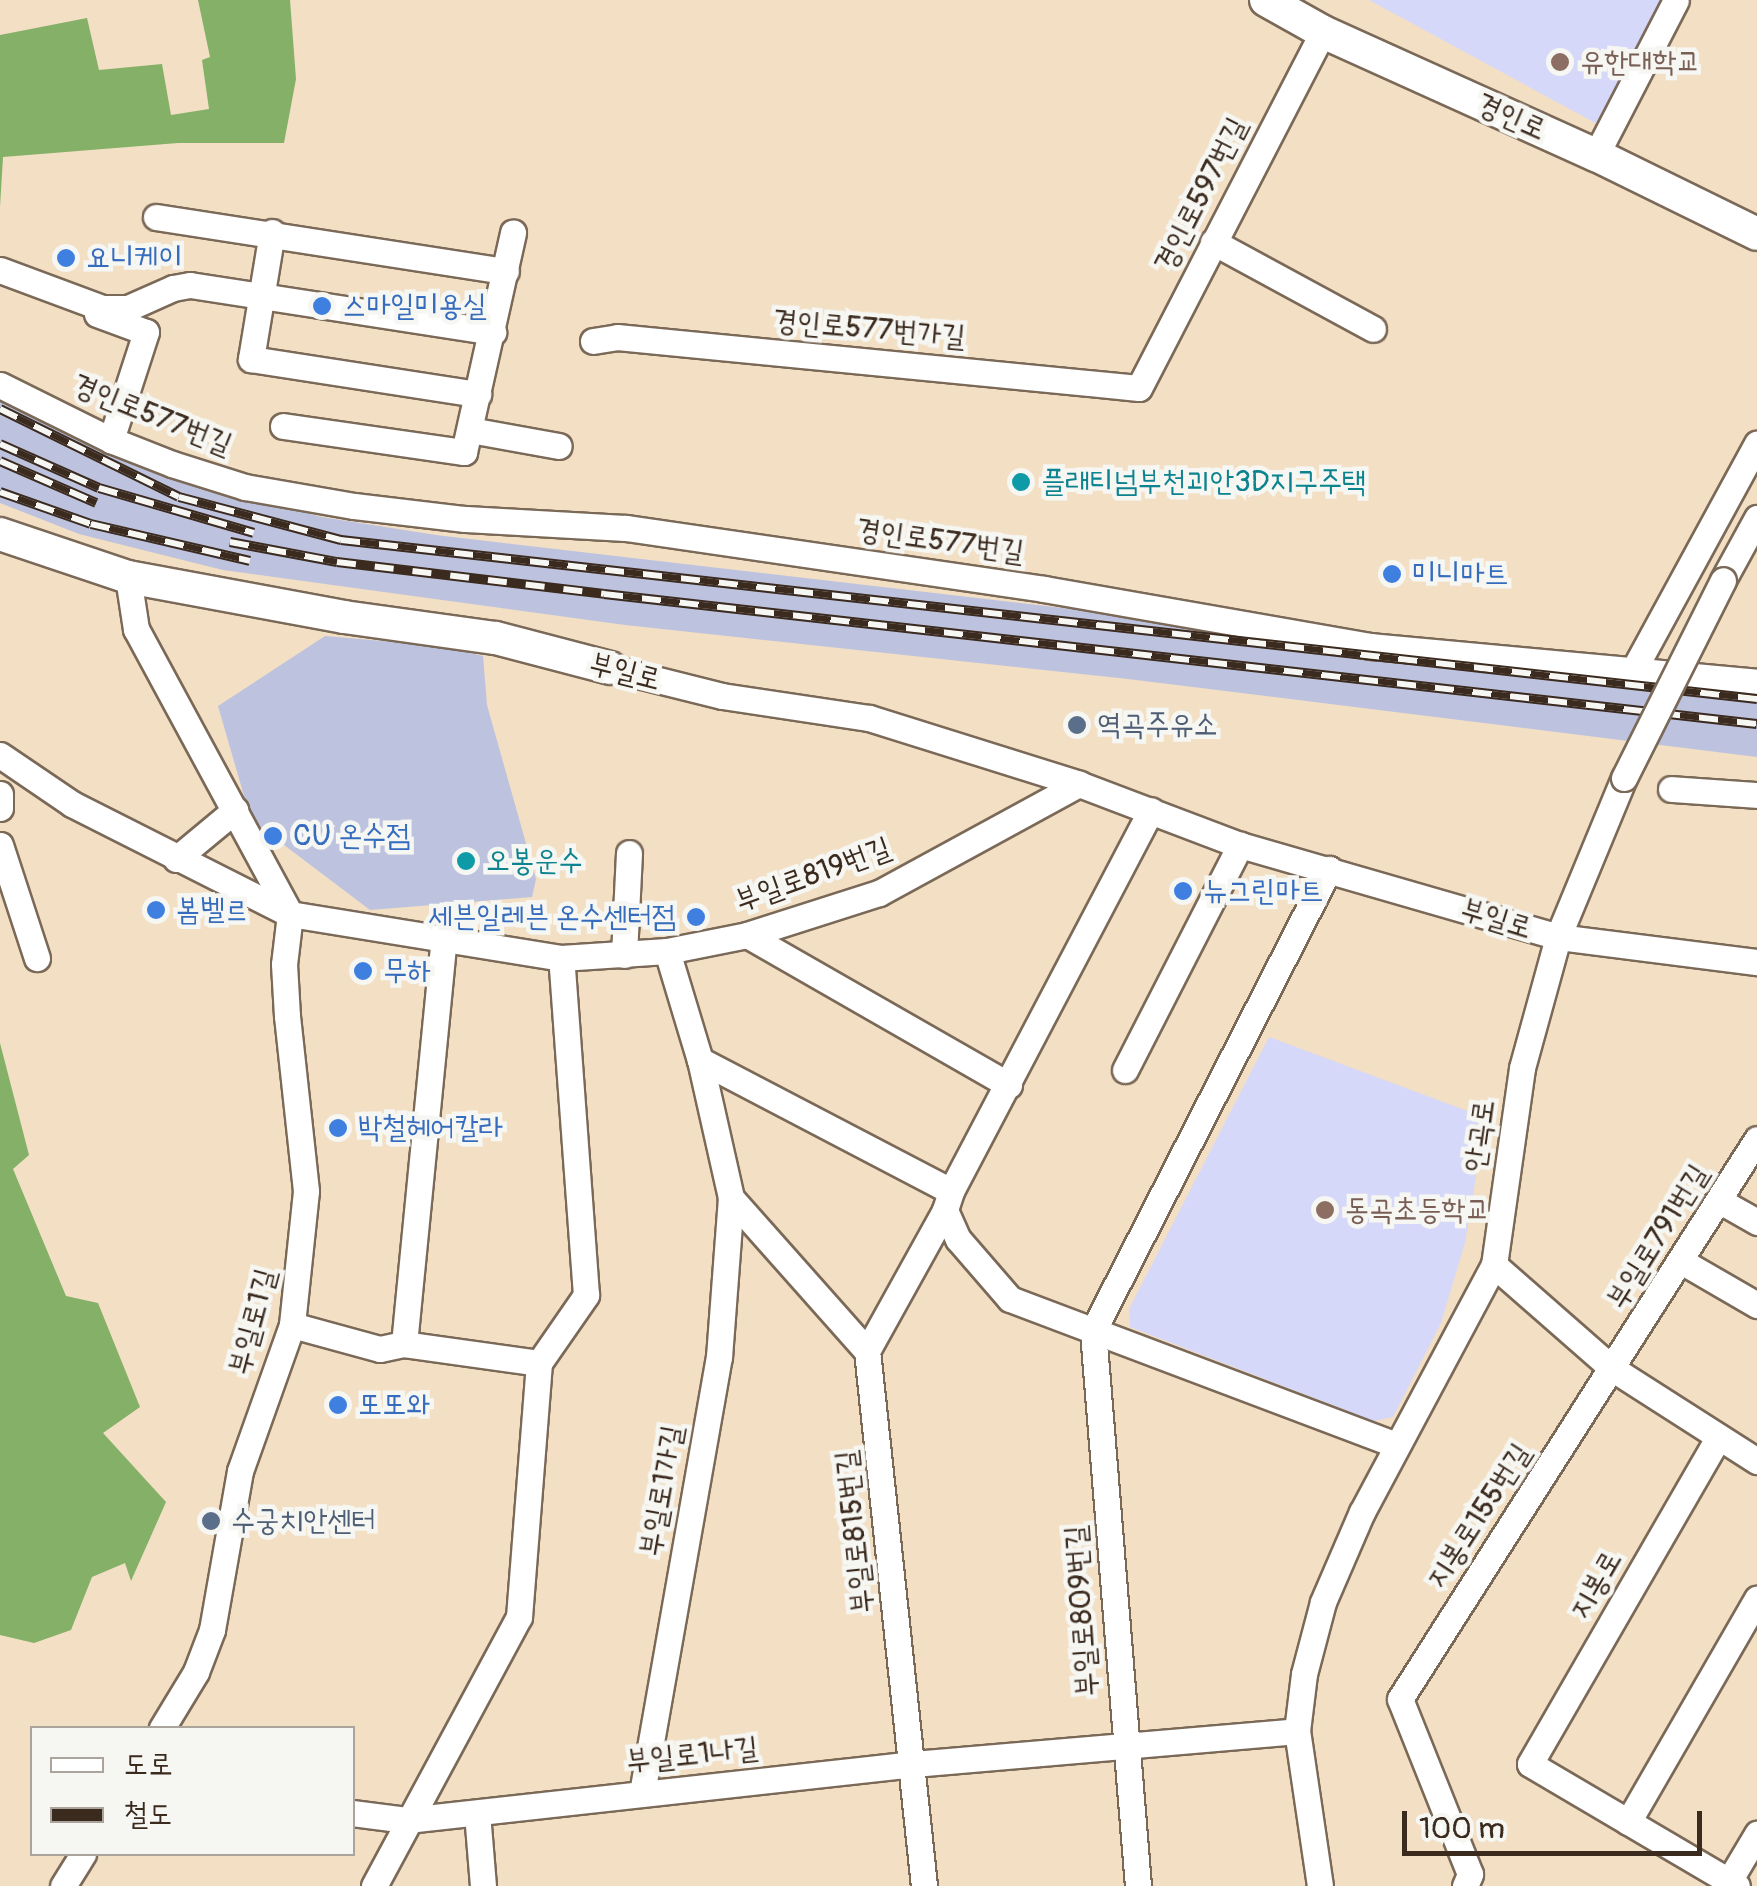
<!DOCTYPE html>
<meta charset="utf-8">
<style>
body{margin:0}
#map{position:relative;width:1757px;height:1886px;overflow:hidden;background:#f2dfc4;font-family:Pangolin,"Poor Story",sans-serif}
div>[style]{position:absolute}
.built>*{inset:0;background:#d5d8f9}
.industrial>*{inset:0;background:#bdc3de}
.forest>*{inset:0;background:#84b068}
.roads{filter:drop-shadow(2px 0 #7b6958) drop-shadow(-2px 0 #7b6958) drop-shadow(0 2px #7b6958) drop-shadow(0 -2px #7b6958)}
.minor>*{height:25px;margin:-12.5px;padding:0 12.5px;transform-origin:12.5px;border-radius:12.5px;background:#fff}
.major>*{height:32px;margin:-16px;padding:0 16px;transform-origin:16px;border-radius:16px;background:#fff}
.rail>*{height:10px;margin-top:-5px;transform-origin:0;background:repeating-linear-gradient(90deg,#f6f6f2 0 19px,#3b2a1e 0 38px);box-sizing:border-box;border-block:2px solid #3b2a1e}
.bridges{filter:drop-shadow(2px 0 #7b6958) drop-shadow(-2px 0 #7b6958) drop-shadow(0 2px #7b6958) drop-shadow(0 -2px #7b6958)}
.minor-bridge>*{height:25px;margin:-12.5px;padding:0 12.5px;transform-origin:12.5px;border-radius:12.5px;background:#fff}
.dots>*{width:28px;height:28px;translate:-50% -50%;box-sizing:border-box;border:5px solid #f6f6f2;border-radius:50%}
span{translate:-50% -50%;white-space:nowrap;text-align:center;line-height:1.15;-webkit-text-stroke:9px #f6f6f2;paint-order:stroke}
.education-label{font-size:30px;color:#785e54}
.left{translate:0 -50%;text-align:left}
.street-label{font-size:30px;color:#3b2a1e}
.shop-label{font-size:30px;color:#366cbe}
.right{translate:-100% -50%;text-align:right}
.culture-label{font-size:30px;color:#0d838f}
.service-label{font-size:30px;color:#4e5e75}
.legend{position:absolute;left:30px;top:1726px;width:325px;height:130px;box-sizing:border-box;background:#f6f6f2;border:2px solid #aba49d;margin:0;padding:12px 18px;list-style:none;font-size:30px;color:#3b2a1e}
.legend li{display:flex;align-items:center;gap:20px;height:50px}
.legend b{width:50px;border:2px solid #aba49d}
.scale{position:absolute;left:1402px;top:1811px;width:300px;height:45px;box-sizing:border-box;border:5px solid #3b2a1e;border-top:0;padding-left:12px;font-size:30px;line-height:35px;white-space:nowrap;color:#3b2a1e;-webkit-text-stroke:8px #f6f6f2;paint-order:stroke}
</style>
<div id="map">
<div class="built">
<i style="clip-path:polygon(1369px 0,1672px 0,1599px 125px)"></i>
<i style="clip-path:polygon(1269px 1037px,1478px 1115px,1476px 1177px,1465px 1243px,1441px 1323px,1393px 1417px,1374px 1421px,1130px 1327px,1129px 1309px)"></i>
</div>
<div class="industrial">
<i style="clip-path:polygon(0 397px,164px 476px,322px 517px,436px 535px,1757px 689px,1757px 757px,1128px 679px,625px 625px,223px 570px,79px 534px,0 503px)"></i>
<i style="clip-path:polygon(325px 636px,441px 646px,483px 656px,487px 705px,536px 879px,532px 897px,370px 910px,251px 820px,218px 706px)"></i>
</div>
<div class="forest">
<i style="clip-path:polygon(198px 0,290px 0,296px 79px,284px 143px,178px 143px,3px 157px,0 207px,0 35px,87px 18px,99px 70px,162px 64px,171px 115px,209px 109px,202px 60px,210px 57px)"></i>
<i style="clip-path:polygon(0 1043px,29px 1155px,13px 1169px,66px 1296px,98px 1303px,140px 1407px,103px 1433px,166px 1502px,131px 1581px,125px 1563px,92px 1577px,71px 1630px,34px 1643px,0 1635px)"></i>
</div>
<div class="roads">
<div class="minor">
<i style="left:1596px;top:155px;width:174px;rotate:-62.7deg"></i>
<i style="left:156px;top:217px;width:354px;rotate:8.8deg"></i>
<i style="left:272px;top:232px;width:129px;rotate:99.4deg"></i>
<i style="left:251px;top:359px;width:230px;rotate:8.8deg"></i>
<i style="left:1213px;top:242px;width:182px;rotate:28.5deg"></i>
<i style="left:0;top:270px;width:109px;rotate:20.4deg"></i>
<i style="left:102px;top:308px;width:26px"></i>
<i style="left:128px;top:308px;width:49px;rotate:-24deg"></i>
<i style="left:173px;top:288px;width:17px;rotate:-10deg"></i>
<i style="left:190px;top:285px;width:307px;rotate:8.8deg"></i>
<i style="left:97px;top:314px;width:52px;rotate:20.2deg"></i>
<i style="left:146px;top:332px;width:114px;rotate:108deg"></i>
<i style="left:593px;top:341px;width:24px;rotate:-9deg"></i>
<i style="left:617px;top:337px;width:524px;rotate:5.58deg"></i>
<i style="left:1139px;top:388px;width:401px;rotate:-62.7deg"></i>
<i style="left:0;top:385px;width:124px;rotate:26.4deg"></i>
<i style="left:111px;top:440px;width:66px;rotate:21.5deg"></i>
<i style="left:172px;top:464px;width:77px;rotate:17.5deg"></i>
<i style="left:245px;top:487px;width:111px;rotate:9.9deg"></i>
<i style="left:354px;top:506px;width:112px;rotate:6.7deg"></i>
<i style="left:465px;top:519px;width:161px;rotate:3.2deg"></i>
<i style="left:626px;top:528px;width:422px;rotate:8.3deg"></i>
<i style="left:1044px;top:589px;width:332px;rotate:9.9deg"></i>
<i style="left:1371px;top:646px;width:388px;rotate:5.3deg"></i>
<i style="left:283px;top:426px;width:183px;rotate:8.2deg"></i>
<i style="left:464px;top:452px;width:225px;rotate:-77.4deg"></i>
<i style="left:470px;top:430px;width:90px;rotate:10.2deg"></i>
<i style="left:128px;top:577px;width:53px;rotate:81.3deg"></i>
<i style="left:136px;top:629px;width:324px;rotate:61.6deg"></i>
<i style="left:290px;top:914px;width:50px;rotate:96.8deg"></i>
<i style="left:284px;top:964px;width:52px;rotate:86.7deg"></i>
<i style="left:287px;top:1016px;width:176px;rotate:83.8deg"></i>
<i style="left:306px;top:1191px;width:135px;rotate:96deg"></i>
<i style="left:292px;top:1325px;width:155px;rotate:109.6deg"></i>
<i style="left:240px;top:1471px;width:161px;rotate:100deg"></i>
<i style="left:212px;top:1630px;width:45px;rotate:110.9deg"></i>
<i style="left:196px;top:1672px;width:66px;rotate:121.3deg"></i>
<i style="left:1723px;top:580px;width:71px;rotate:-61.3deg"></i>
<i style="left:610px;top:668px;width:115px;rotate:14deg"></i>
<i style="left:722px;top:696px;width:149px;rotate:8.5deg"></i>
<i style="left:869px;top:718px;width:220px;rotate:17.4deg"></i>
<i style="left:1079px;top:784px;width:172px;rotate:20.8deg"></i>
<i style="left:1240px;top:845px;width:331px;rotate:16.1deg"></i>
<i style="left:1558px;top:937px;width:201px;rotate:7.2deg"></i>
<i style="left:1633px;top:671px;width:259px;rotate:-61.4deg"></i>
<i style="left:0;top:755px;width:87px;rotate:34.2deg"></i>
<i style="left:72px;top:804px;width:244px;rotate:26.8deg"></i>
<i style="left:290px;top:914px;width:275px;rotate:9.2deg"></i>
<i style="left:561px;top:958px;width:106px;rotate:-3.8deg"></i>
<i style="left:667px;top:951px;width:82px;rotate:-11.3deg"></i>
<i style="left:747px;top:935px;width:139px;rotate:-17.7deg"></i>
<i style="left:879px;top:893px;width:228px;rotate:-28.6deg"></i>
<i style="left:1671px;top:789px;width:86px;rotate:4deg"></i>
<i style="left:0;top:794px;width:14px;rotate:90deg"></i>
<i style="left:0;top:845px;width:119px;rotate:71.9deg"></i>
<i style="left:176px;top:859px;width:77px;rotate:-39.7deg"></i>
<i style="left:747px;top:935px;width:302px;rotate:29.8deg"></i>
<i style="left:667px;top:951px;width:114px;rotate:73.2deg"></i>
<i style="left:700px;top:1060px;width:141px;rotate:77.3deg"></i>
<i style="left:731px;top:1198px;width:205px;rotate:48.4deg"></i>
<i style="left:624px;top:955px;width:102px;rotate:-87.2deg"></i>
<i style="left:700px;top:1060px;width:283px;rotate:27.6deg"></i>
<i style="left:1125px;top:1070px;width:253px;rotate:-62.9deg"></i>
<i style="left:1720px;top:1201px;width:43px;rotate:29.6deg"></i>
<i style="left:945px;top:1210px;width:32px;rotate:66deg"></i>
<i style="left:958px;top:1239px;width:79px;rotate:49.1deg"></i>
<i style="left:1010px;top:1299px;width:413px;rotate:20.7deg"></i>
<i style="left:1681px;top:1261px;width:88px;rotate:30.1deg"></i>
<i style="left:1494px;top:1265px;width:158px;rotate:41.2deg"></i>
<i style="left:1613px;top:1369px;width:171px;rotate:32.6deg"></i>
<i style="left:292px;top:1325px;width:91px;rotate:15.3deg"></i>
<i style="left:380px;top:1349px;width:25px;rotate:-12deg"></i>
<i style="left:404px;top:1344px;width:136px;rotate:8deg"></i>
<i style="left:404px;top:1344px;width:408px;rotate:-84.4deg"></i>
<i style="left:1718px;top:1438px;width:376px;rotate:120deg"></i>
<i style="left:1530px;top:1764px;width:240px;rotate:30.5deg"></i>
<i style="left:642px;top:1793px;width:443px;rotate:-80deg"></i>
<i style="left:719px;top:1357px;width:159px;rotate:-85.7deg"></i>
<i style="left:352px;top:1813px;width:55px;rotate:7.3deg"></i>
<i style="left:407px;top:1820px;width:510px;rotate:-6.3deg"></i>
<i style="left:914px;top:1764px;width:384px;rotate:-4.9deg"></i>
<i style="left:477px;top:1813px;width:73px;rotate:85.3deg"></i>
<i style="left:1628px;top:1822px;width:258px;rotate:-60deg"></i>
<i style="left:63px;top:1886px;width:38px;rotate:-58deg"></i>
<i style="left:374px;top:1886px;width:306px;rotate:-61.7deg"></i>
<i style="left:519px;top:1617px;width:255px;rotate:-85.5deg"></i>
<i style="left:539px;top:1363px;width:83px;rotate:-55.3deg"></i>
<i style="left:586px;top:1295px;width:338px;rotate:-94.2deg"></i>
<i style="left:924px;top:1886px;width:538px;rotate:-96.08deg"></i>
<i style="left:867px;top:1351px;width:161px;rotate:-61deg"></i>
<i style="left:945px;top:1210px;width:20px;rotate:-72deg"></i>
<i style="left:951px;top:1191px;width:430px;rotate:-62.3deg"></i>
<i style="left:1138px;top:1886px;width:557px;rotate:-94.64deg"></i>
<i style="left:1093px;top:1331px;width:519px;rotate:-62.94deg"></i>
<i style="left:1320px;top:1886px;width:157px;rotate:-98.4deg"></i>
<i style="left:1297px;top:1731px;width:57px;rotate:-83deg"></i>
<i style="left:1304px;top:1674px;width:74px;rotate:-75.2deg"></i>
<i style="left:1323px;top:1602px;width:98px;rotate:-66.6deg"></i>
<i style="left:1362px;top:1512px;width:280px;rotate:-61.9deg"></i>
<i style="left:1494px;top:1265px;width:199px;rotate:-81.9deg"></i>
<i style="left:1522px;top:1068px;width:136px;rotate:-74.6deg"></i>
<i style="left:1558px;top:937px;width:172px;rotate:-67.5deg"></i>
<i style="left:1465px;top:1886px;width:13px;rotate:-67deg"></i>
<i style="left:1470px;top:1874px;width:188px;rotate:-111.8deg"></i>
<i style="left:1400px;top:1699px;width:664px;rotate:-57.48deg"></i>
<i style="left:1726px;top:1886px;width:61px;rotate:-59.2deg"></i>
</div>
<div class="major">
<i style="left:1266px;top:0;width:65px;rotate:29.3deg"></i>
<i style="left:1323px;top:32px;width:299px;rotate:24.3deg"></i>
<i style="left:1596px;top:155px;width:179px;rotate:26.1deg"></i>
<i style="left:0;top:534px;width:135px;rotate:18.6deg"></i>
<i style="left:128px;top:577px;width:220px;rotate:10.5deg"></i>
<i style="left:344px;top:617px;width:153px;rotate:7.9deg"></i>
<i style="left:496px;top:638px;width:118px;rotate:14.7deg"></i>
</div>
</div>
<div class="rail">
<i style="left:0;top:409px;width:199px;rotate:26.2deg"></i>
<i style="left:179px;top:497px;width:168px;rotate:14.9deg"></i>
<i style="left:341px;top:540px;width:1425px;rotate:6.41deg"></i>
<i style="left:0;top:444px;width:108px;rotate:24deg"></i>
<i style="left:99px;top:488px;width:161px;rotate:16.2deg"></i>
<i style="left:0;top:461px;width:105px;rotate:23.6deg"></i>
<i style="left:0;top:492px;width:96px;rotate:19.4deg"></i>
<i style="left:91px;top:524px;width:163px;rotate:13.1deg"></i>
<i style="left:230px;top:542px;width:109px;rotate:10.6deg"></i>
<i style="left:337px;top:562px;width:269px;rotate:6.8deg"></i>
<i style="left:604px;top:594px;width:1160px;rotate:6.43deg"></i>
</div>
<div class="bridges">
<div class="minor-bridge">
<i style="left:1624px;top:778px;width:221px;rotate:-63.4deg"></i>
</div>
</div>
<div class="dots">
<i style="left:1560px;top:62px;background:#8d6e63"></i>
<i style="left:66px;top:258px;background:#3f7fe0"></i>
<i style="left:322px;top:306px;background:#3f7fe0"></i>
<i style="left:1021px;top:482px;background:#0f9aa8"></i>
<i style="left:1392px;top:574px;background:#3f7fe0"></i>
<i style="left:1077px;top:725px;background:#5c6f8a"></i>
<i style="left:273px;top:836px;background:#3f7fe0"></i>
<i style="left:466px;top:861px;background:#0f9aa8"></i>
<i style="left:1183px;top:891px;background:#3f7fe0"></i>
<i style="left:156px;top:910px;background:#3f7fe0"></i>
<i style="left:696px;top:917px;background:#3f7fe0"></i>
<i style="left:363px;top:971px;background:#3f7fe0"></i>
<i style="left:338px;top:1128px;background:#3f7fe0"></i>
<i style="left:1325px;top:1210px;background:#8d6e63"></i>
<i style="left:338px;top:1405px;background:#3f7fe0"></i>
<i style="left:211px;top:1521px;background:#5c6f8a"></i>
</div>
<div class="education-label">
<span class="left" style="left:1580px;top:62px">유한대학교</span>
<span class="left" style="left:1345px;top:1210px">동곡초등학교</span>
</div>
<div class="street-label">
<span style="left:1511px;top:117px;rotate:24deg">경인로</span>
<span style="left:1201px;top:195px;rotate:-63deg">경인로597번길</span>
<span style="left:869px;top:329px;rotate:5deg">경인로577번가길</span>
<span style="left:152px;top:415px;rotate:22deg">경인로577번길</span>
<span style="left:940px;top:541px;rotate:8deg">경인로577번길</span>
<span style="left:625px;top:672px;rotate:14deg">부일로</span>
<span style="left:813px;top:875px;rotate:-20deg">부일로819번길</span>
<span style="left:1496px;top:919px;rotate:17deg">부일로</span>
<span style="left:1480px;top:1136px;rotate:-82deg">안곡로</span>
<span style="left:1658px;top:1237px;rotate:-58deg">부일로791번길</span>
<span style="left:253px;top:1322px;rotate:-75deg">부일로1길</span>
<span style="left:662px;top:1491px;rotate:-80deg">부일로1가길</span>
<span style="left:1479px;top:1516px;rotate:-57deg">지봉로155번길</span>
<span style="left:855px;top:1532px;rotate:-96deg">부일로815번길</span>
<span style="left:1596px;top:1585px;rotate:-60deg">지봉로</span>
<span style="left:1082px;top:1611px;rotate:-94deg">부일로809번길</span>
<span style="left:692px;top:1755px;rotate:-6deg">부일로1나길</span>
</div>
<div class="shop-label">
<span class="left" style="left:86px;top:258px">요니케이</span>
<span class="left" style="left:342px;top:306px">스마일미용실</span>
<span class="left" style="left:1412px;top:574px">미니마트</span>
<span class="left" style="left:293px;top:836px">CU 온수점</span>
<span class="left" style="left:1203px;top:891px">뉴그린마트</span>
<span class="left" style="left:176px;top:910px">봄벨르</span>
<span class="right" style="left:676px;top:917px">세븐일레븐 온수센터점</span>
<span class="left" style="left:383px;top:971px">무하</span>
<span class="left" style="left:358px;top:1128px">박철헤어칼라</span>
<span class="left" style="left:358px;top:1405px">또또와</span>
</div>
<div class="culture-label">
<span class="left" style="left:1041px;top:482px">플래티넘부천괴안3D지구주택</span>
<span class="left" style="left:486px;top:861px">오봉운수</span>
</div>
<div class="service-label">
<span class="left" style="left:1097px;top:725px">역곡주유소</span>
<span class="left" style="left:231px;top:1521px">수궁치안센터</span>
</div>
<ul class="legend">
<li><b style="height:12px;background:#fff"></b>도로</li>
<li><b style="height:12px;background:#3b2a1e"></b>철도</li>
</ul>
<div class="scale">100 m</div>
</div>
